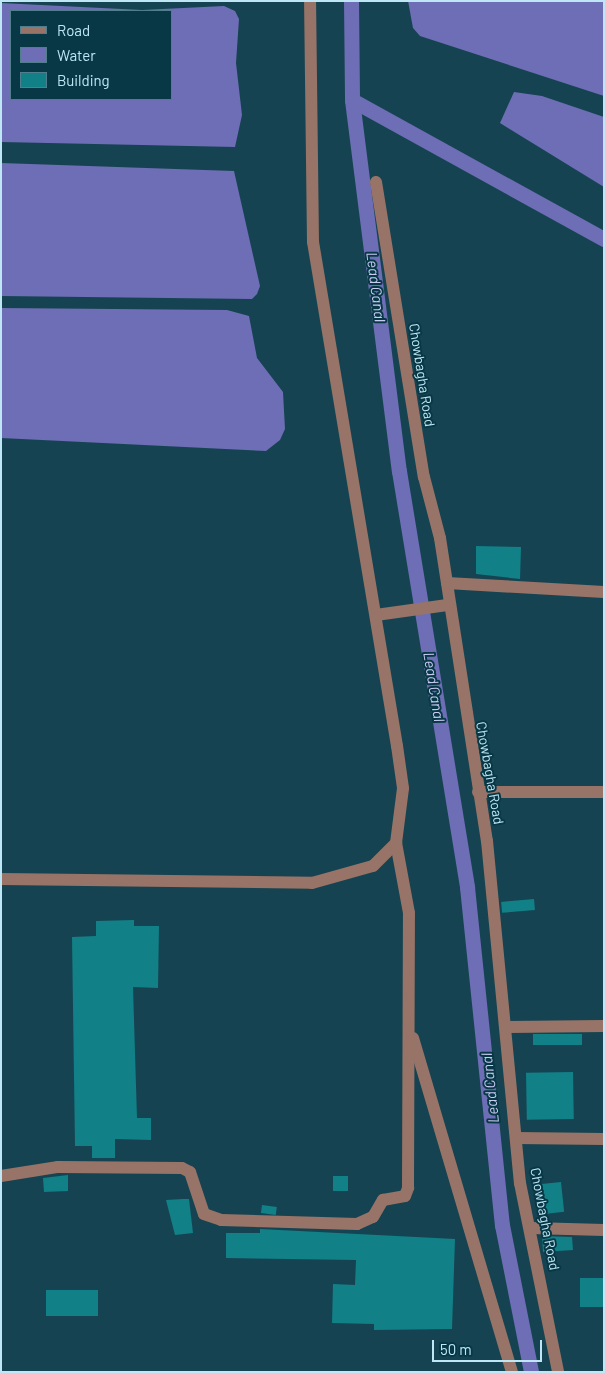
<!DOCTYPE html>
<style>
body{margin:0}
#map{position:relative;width:605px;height:1373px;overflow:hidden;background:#164351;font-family:Barlow,sans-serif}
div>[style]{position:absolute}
.water>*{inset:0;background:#6d6eb5}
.canal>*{height:15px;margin:-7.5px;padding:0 7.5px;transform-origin:7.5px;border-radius:7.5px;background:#6d6eb5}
.building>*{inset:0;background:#118087;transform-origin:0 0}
.minor>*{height:12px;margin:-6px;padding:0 6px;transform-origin:6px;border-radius:6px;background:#977467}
span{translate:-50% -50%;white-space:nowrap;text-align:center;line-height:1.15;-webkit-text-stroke:4px #083846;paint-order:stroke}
.street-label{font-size:14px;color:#bfe6f4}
.water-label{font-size:15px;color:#c7caf2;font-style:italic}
.frame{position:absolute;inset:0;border:2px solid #bfe6f4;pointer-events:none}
.legend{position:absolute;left:10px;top:10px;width:162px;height:90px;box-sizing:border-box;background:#083846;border:1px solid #517e8c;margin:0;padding:6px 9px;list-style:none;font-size:15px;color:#bfe6f4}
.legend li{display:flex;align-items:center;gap:10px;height:25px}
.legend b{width:25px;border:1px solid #517e8c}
.scale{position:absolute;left:432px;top:1340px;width:110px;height:22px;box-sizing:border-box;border:2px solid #bfe6f4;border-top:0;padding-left:6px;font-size:15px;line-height:18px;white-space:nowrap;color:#bfe6f4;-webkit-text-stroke:4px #083846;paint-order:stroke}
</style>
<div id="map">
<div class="water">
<i style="clip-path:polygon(408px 1px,604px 1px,604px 96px,420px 36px,413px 28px)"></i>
<i style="clip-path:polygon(evenodd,1px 3px,142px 10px,224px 6px,235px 11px,239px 19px,236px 63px,242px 115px,235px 147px,1px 142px,1px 3px,11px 11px,171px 11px,171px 99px,11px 99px,11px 11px)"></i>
<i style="clip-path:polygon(514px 92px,542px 96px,604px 117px,604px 187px,500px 123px)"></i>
<i style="clip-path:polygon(1px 163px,234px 171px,260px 286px,257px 294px,252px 299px,1px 296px)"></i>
<i style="clip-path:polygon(1px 308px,227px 310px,249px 316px,257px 358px,283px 392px,285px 429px,280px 440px,266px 451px,1px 438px)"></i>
</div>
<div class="canal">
<i style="left:351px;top:1px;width:99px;rotate:89.4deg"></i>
<i style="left:352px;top:100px;width:374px;rotate:82.8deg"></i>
<i style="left:399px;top:471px;width:422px;rotate:80.7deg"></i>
<i style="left:467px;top:887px;width:340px;rotate:84.1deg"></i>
<i style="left:502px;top:1225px;width:150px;rotate:78.8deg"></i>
<i style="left:352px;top:100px;width:288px;rotate:28.9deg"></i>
</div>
<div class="building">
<i style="clip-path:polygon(476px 546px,521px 547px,520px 579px,476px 574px)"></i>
<i style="left:534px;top:899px;width:11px;height:33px;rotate:85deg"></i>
<i style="clip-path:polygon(134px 920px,134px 926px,159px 926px,158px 988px,133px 987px,137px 1118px,151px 1118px,151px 1140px,115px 1139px,115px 1158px,92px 1158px,92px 1146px,75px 1146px,72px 937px,96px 936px,96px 921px)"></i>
<i style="left:582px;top:1034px;width:11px;height:49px;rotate:90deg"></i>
<i style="left:573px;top:1072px;width:47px;height:47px;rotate:89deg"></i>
<i style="clip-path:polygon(68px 1175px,68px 1191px,44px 1192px,43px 1178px)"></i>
<i style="left:333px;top:1176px;width:15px;height:15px"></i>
<i style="left:561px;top:1182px;width:30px;height:22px;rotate:84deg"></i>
<i style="clip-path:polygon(183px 1199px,189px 1199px,193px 1233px,175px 1235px,166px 1200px)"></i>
<i style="left:262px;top:1205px;width:15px;height:8px;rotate:8deg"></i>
<i style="clip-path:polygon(260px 1229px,455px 1239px,452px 1329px,374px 1330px,374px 1324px,332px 1323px,333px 1284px,355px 1285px,356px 1260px,226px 1258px,226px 1233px,260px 1233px)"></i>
<i style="clip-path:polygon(542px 1236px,572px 1237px,573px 1250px,543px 1252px)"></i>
<i style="left:604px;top:1278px;width:29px;height:24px;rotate:90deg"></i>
<i style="left:46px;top:1290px;width:52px;height:26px"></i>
</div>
<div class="minor">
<i style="left:376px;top:182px;width:299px;rotate:80.8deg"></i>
<i style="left:424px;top:477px;width:63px;rotate:75.3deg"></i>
<i style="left:440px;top:538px;width:307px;rotate:81.2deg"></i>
<i style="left:487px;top:841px;width:344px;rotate:84.5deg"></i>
<i style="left:520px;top:1183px;width:193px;rotate:78.6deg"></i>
<i style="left:447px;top:583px;width:157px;rotate:3.3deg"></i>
<i style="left:376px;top:615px;width:72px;rotate:-8deg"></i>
<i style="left:478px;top:792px;width:126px"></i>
<i style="left:1px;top:879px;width:311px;rotate:0.7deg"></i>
<i style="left:312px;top:883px;width:63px;rotate:-15.6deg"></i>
<i style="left:373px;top:866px;width:33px;rotate:-45deg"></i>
<i style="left:396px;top:843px;width:55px;rotate:-82.7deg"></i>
<i style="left:403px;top:788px;width:42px;rotate:-98.1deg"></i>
<i style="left:397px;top:746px;width:511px;rotate:-99.46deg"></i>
<i style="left:313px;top:242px;width:241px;rotate:-90.7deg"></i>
<i style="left:506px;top:1027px;width:98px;rotate:-0.6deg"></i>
<i style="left:413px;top:1038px;width:348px;rotate:73.5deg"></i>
<i style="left:516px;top:1138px;width:88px;rotate:0.7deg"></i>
<i style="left:1px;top:1176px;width:58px;rotate:-9deg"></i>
<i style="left:58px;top:1167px;width:124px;rotate:0.5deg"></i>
<i style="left:182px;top:1168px;width:9px;rotate:27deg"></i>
<i style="left:190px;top:1172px;width:44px;rotate:71.6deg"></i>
<i style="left:204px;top:1214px;width:18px;rotate:19deg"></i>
<i style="left:221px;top:1220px;width:136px;rotate:1.7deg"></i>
<i style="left:357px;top:1224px;width:17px;rotate:-24deg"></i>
<i style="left:373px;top:1217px;width:20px;rotate:-60deg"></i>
<i style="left:383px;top:1200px;width:22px;rotate:-10deg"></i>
<i style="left:405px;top:1196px;width:9px;rotate:-69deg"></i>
<i style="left:408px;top:1188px;width:275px;rotate:-89.8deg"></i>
<i style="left:409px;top:913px;width:71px;rotate:-100.5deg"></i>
<i style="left:531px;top:1228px;width:73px;rotate:1.6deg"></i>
</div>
<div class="street-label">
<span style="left:422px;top:375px;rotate:81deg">Chowbagha Road</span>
<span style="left:490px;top:773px;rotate:80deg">Chowbagha Road</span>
<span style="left:545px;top:1219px;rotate:79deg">Chowbagha Road</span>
</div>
<div class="water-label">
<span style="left:376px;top:287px;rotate:83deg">Lead Canal</span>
<span style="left:434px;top:687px;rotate:81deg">Lead Canal</span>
<span style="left:490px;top:1088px;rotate:-96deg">Lead Canal</span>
</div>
<div class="frame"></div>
<ul class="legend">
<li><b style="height:6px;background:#977467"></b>Road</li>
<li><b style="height:14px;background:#6d6eb5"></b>Water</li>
<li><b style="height:14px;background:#118087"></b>Building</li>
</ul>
<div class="scale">50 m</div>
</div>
